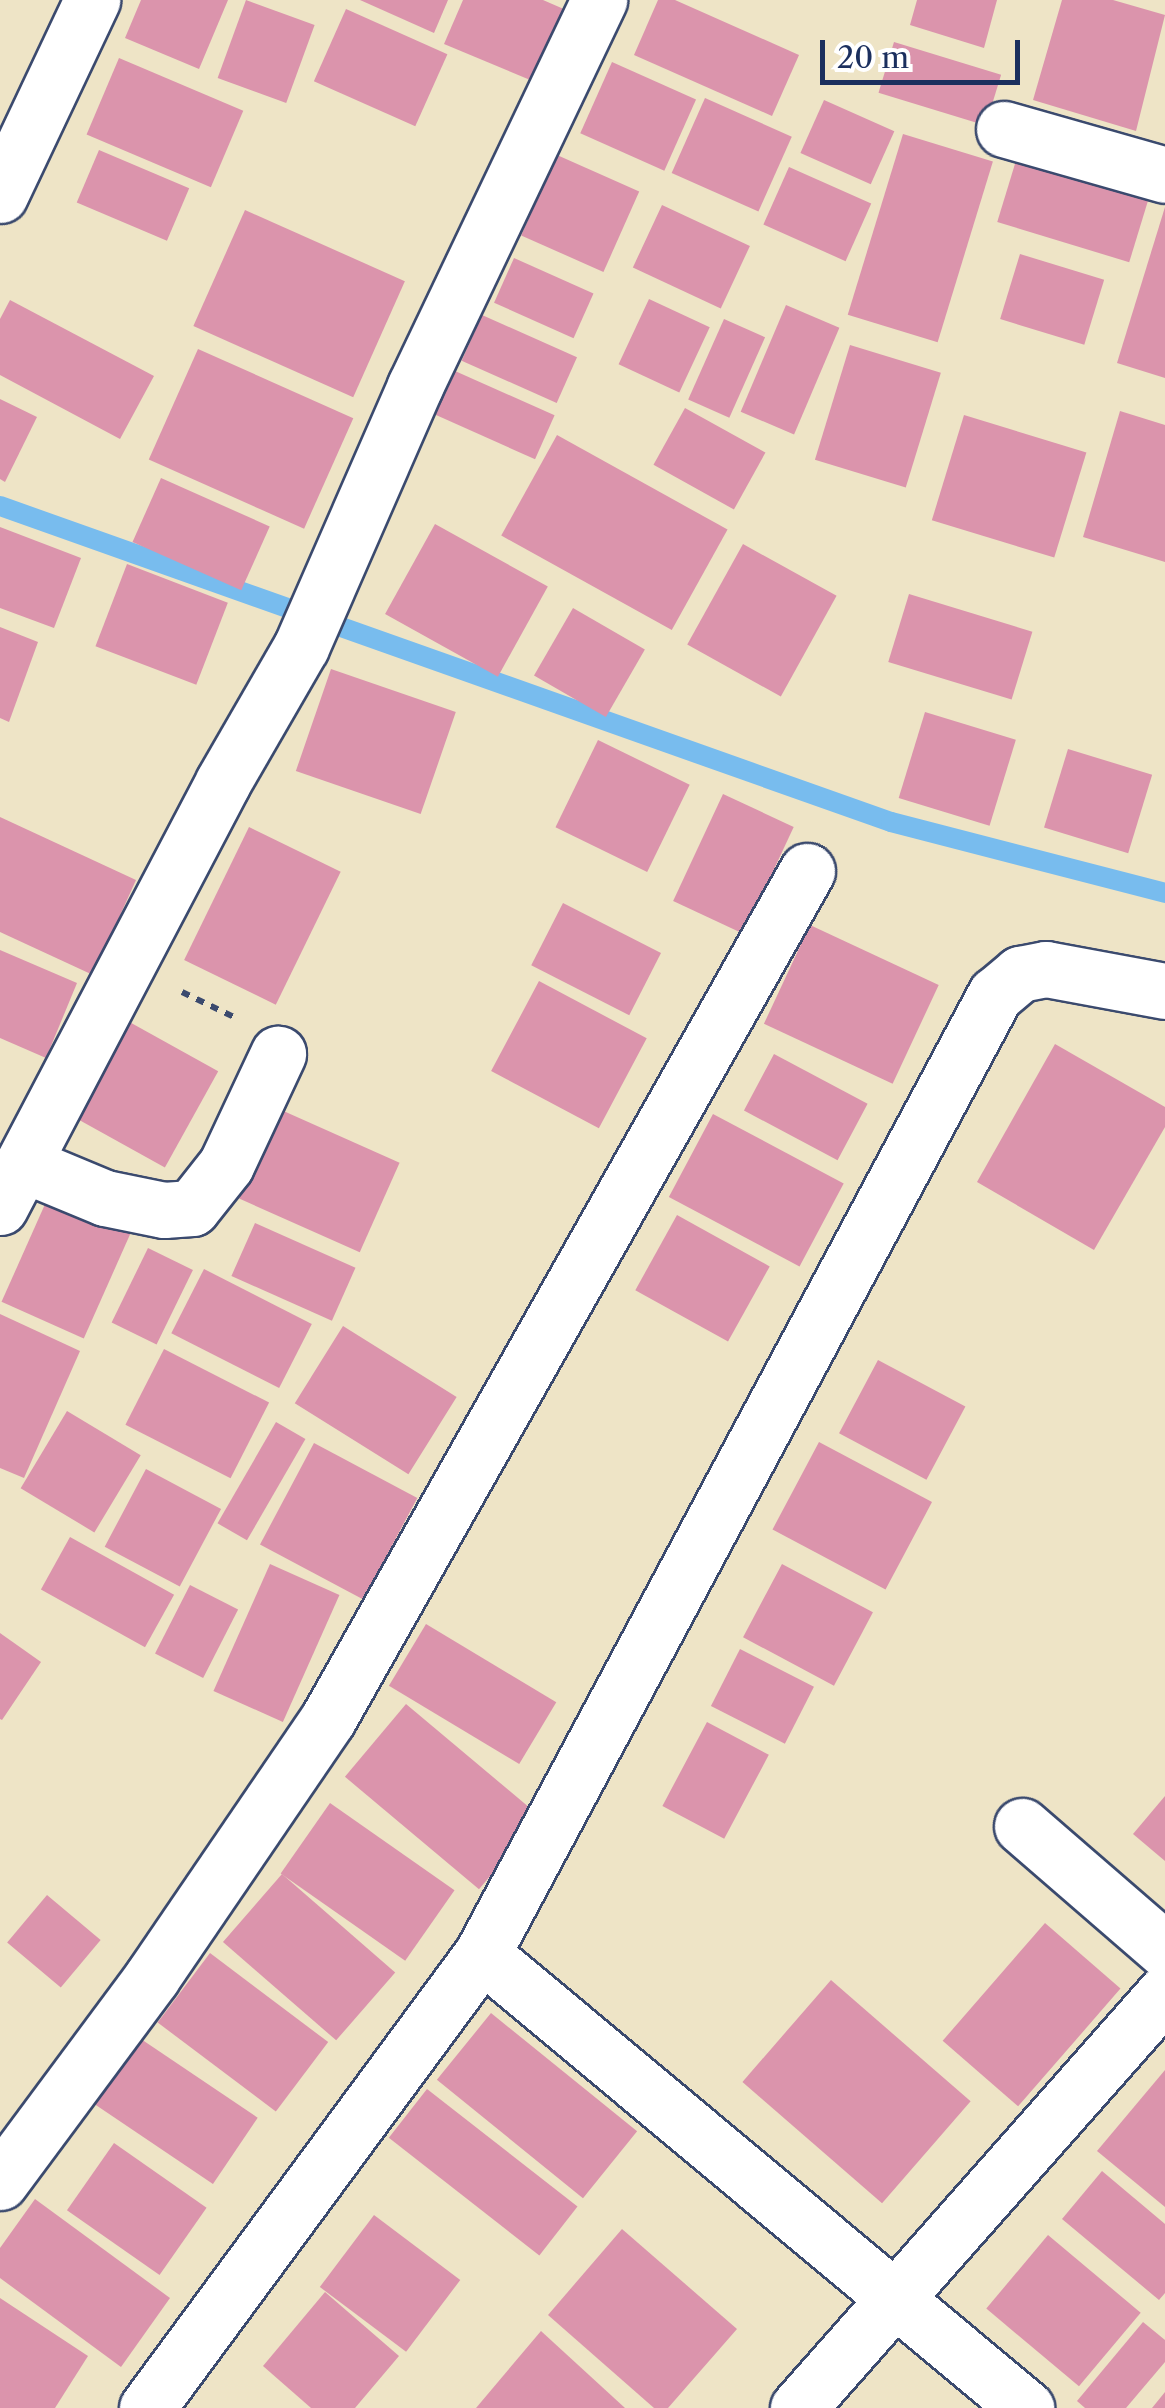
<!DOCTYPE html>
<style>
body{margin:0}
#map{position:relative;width:1165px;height:2408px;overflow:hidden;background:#eee4c6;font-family:"Libre Caslon Text",serif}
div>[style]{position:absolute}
.stream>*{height:20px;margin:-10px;padding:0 10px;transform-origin:10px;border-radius:10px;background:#78bcee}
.building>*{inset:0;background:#db94ac;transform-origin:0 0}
.path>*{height:6px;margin-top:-3px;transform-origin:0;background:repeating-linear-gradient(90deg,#3b4a6e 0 8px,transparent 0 16px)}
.roads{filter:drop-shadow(2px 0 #3b4a6e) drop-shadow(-2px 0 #3b4a6e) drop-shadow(0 2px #3b4a6e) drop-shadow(0 -2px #3b4a6e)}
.street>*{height:55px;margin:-27.5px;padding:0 27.5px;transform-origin:27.5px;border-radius:27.5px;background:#fff}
span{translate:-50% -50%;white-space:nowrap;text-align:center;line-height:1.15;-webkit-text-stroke:8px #fff;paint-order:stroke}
.scale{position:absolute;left:820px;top:40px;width:200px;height:45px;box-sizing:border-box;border:5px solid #1b2f5e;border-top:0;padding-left:12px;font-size:30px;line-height:35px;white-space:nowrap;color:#1b2f5e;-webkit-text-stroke:8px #fff;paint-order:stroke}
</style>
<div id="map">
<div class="stream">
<i style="left:0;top:506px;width:945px;rotate:19.53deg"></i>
<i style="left:891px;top:822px;width:283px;rotate:14.5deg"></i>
</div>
<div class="building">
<i style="clip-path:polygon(141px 0,228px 0,199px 69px,125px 38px)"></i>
<i style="left:246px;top:0;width:73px;height:83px;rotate:20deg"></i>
<i style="clip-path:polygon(360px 0,448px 0,434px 33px)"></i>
<i style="clip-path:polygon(463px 0,543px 0,566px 10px,535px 82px,444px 44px)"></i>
<i style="clip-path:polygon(658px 0,675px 0,799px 55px,772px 116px,634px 55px)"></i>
<i style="clip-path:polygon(917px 0,997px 0,984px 48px,910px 25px)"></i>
<i style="clip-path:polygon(1062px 0,1113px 0,1165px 15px,1136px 131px,1033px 100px)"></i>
<i style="left:346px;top:9px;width:111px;height:79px;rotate:24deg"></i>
<i style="left:894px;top:42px;width:112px;height:53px;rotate:17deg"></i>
<i style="left:119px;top:58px;width:135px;height:83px;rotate:23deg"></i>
<i style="left:612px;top:62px;width:92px;height:78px;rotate:24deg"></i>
<i style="left:705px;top:98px;width:95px;height:82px;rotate:24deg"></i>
<i style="left:824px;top:100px;width:77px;height:58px;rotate:24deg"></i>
<i style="left:903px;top:134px;width:94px;height:189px;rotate:17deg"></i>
<i style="left:99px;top:150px;width:98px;height:57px;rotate:23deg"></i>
<i style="left:1018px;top:154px;width:138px;height:71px;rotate:17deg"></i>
<i style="left:557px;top:155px;width:90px;height:88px;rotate:24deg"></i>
<i style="left:789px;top:167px;width:90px;height:63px;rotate:24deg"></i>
<i style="left:662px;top:205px;width:97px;height:69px;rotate:25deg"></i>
<i style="clip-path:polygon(1165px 207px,1165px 378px,1117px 363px)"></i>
<i style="left:245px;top:210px;width:175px;height:127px;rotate:24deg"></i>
<i style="left:1020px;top:254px;width:88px;height:68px;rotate:17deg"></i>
<i style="left:514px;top:258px;width:87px;height:49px;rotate:24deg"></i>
<i style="left:649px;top:299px;width:67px;height:72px;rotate:25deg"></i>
<i style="clip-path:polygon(10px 300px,154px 376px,120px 439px,0 375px,0 319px)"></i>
<i style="left:786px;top:305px;width:58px;height:116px;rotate:23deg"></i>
<i style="left:482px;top:315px;width:104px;height:50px;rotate:24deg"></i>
<i style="left:724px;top:319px;width:45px;height:88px;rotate:24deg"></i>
<i style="left:850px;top:345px;width:95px;height:120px;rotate:17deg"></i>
<i style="left:198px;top:349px;width:170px;height:121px;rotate:24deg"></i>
<i style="left:455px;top:371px;width:109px;height:48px;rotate:24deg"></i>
<i style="clip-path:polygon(0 399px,37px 417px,5px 482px,0 479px)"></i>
<i style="left:685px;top:408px;width:92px;height:65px;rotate:29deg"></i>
<i style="clip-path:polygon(1120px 411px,1165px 425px,1165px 562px,1083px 537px)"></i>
<i style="left:964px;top:415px;width:128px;height:110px;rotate:17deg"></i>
<i style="left:557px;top:435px;width:195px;height:115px;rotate:29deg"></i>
<i style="left:161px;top:478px;width:119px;height:70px;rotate:24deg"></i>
<i style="left:435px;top:524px;width:129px;height:103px;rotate:29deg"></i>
<i style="clip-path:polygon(0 527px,81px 558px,54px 628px,0 608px)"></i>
<i style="left:743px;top:544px;width:107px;height:115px;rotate:29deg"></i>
<i style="left:127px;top:564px;width:108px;height:88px;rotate:21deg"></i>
<i style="left:909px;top:594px;width:129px;height:71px;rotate:17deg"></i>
<i style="left:573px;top:608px;width:83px;height:78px;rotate:30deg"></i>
<i style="clip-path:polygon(0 627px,38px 642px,9px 722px,0 718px)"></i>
<i style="left:331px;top:669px;width:132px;height:108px;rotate:19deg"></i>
<i style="left:925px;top:712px;width:95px;height:90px;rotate:17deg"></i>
<i style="left:598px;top:740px;width:102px;height:97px;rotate:26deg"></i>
<i style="left:1068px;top:749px;width:88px;height:82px;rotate:17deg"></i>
<i style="left:723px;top:794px;width:78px;height:118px;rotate:25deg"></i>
<i style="clip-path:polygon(0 817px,136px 880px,93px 975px,0 932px)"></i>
<i style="left:249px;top:827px;width:102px;height:148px;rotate:26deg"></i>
<i style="left:563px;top:903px;width:110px;height:70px;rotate:27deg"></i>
<i style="left:810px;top:925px;width:142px;height:109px;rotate:25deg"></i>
<i style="clip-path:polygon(0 950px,77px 983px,46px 1058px,0 1038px)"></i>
<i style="left:539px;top:981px;width:122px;height:102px;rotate:28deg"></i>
<i style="left:115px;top:1014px;width:118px;height:110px;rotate:29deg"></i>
<i style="clip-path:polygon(1055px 1044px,1165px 1107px,1165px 1127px,1094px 1250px,977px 1182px)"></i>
<i style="left:774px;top:1054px;width:106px;height:64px;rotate:28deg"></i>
<i style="left:279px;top:1109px;width:132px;height:98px;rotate:24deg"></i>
<i style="left:713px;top:1114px;width:148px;height:94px;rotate:28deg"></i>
<i style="left:54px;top:1184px;width:90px;height:129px;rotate:24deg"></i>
<i style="left:677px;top:1215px;width:106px;height:86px;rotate:29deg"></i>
<i style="left:255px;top:1223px;width:110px;height:58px;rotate:24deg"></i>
<i style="left:148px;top:1248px;width:50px;height:83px;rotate:26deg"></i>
<i style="left:204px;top:1269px;width:121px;height:72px;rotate:27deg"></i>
<i style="clip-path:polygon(0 1314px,80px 1351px,24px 1478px,0 1468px)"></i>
<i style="left:343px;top:1326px;width:134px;height:91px;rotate:32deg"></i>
<i style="left:164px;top:1349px;width:118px;height:85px;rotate:27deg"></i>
<i style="left:878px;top:1360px;width:99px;height:83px;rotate:28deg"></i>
<i style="left:67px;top:1411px;width:86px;height:90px;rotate:31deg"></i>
<i style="left:276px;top:1422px;width:34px;height:117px;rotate:30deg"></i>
<i style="left:819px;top:1442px;width:128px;height:99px;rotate:28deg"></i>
<i style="left:314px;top:1443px;width:117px;height:115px;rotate:28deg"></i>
<i style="left:146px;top:1469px;width:85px;height:88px;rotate:28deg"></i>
<i style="left:70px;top:1537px;width:119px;height:60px;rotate:29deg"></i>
<i style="left:270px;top:1564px;width:76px;height:139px;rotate:24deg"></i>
<i style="left:782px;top:1564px;width:103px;height:83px;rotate:28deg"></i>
<i style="left:190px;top:1585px;width:54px;height:77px;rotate:27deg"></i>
<i style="left:426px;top:1624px;width:152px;height:72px;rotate:31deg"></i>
<i style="clip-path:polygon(0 1633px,41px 1662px,2px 1720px,0 1719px)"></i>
<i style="left:740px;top:1649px;width:83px;height:64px;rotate:27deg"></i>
<i style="left:406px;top:1704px;width:175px;height:95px;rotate:40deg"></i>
<i style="left:707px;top:1722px;width:70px;height:95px;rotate:28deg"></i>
<i style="clip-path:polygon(1165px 1796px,1165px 1861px,1133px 1834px)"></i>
<i style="left:330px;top:1803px;width:152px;height:86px;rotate:35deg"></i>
<i style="left:282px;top:1874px;width:150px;height:90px;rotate:41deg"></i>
<i style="left:47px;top:1895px;width:70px;height:62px;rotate:40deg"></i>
<i style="left:1045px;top:1923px;width:100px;height:156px;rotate:41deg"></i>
<i style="left:210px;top:1953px;width:148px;height:87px;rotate:37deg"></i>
<i style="left:831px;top:1980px;width:185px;height:135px;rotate:41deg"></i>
<i style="left:491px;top:2013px;width:188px;height:86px;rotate:39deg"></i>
<i style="left:135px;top:2035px;width:148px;height:80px;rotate:34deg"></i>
<i style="clip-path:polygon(1165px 2070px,1165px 2207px,1097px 2151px)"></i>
<i style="left:427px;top:2089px;width:191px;height:62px;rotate:38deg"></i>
<i style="left:114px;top:2143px;width:113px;height:82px;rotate:35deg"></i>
<i style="clip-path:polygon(1102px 2171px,1165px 2224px,1165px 2293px,1159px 2300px,1062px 2219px)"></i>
<i style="clip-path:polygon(35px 2199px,170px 2298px,121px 2367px,0 2278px,0 2248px)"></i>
<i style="left:374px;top:2215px;width:108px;height:90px;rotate:37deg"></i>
<i style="clip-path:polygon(622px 2229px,737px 2329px,668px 2408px,654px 2408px,548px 2315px)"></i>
<i style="left:1048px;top:2235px;width:121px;height:96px;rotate:40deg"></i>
<i style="clip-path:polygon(325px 2292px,399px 2356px,355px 2408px,311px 2408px,263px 2366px)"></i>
<i style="clip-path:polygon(0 2298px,88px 2356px,55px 2408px,0 2408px)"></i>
<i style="clip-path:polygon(1143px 2322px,1165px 2340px,1165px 2362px,1126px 2408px,1085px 2408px,1077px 2401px)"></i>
<i style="clip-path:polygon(541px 2331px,625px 2408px,476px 2408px)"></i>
<i style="clip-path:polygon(1165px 2392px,1165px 2408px,1152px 2408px)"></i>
</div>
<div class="path">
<i style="left:182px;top:992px;width:58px;rotate:25.7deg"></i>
</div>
<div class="roads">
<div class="street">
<i style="left:1004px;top:129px;width:167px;rotate:15.9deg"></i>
<i style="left:0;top:195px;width:216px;rotate:-64.7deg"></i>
<i style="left:23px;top:1164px;width:89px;rotate:22.5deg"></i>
<i style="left:105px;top:1198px;width:60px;rotate:11.5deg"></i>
<i style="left:164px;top:1210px;width:28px;rotate:-4deg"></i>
<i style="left:192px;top:1208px;width:55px;rotate:-51.7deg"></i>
<i style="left:226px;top:1165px;width:123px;rotate:-64.9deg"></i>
<i style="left:0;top:1207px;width:480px;rotate:-62.3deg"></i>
<i style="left:223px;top:782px;width:156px;rotate:-60deg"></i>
<i style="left:301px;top:647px;width:285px;rotate:-66.4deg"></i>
<i style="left:415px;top:386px;width:428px;rotate:-64.5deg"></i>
<i style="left:1022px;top:1826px;width:189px;rotate:40.9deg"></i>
<i style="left:482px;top:1954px;width:709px;rotate:39.85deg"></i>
<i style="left:0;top:2182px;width:255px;rotate:-53.4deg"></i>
<i style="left:152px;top:1977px;width:312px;rotate:-55.7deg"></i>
<i style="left:328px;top:1719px;width:974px;rotate:-60.54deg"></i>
<i style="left:147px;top:2408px;width:564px;rotate:-53.58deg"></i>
<i style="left:482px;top:1954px;width:1088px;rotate:-61.86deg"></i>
<i style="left:995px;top:995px;width:33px;rotate:-40deg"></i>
<i style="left:1020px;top:974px;width:26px;rotate:-11deg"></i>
<i style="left:1046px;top:969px;width:121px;rotate:10.5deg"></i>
<i style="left:798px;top:2408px;width:554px;rotate:-48.51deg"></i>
</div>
</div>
<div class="scale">20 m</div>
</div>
